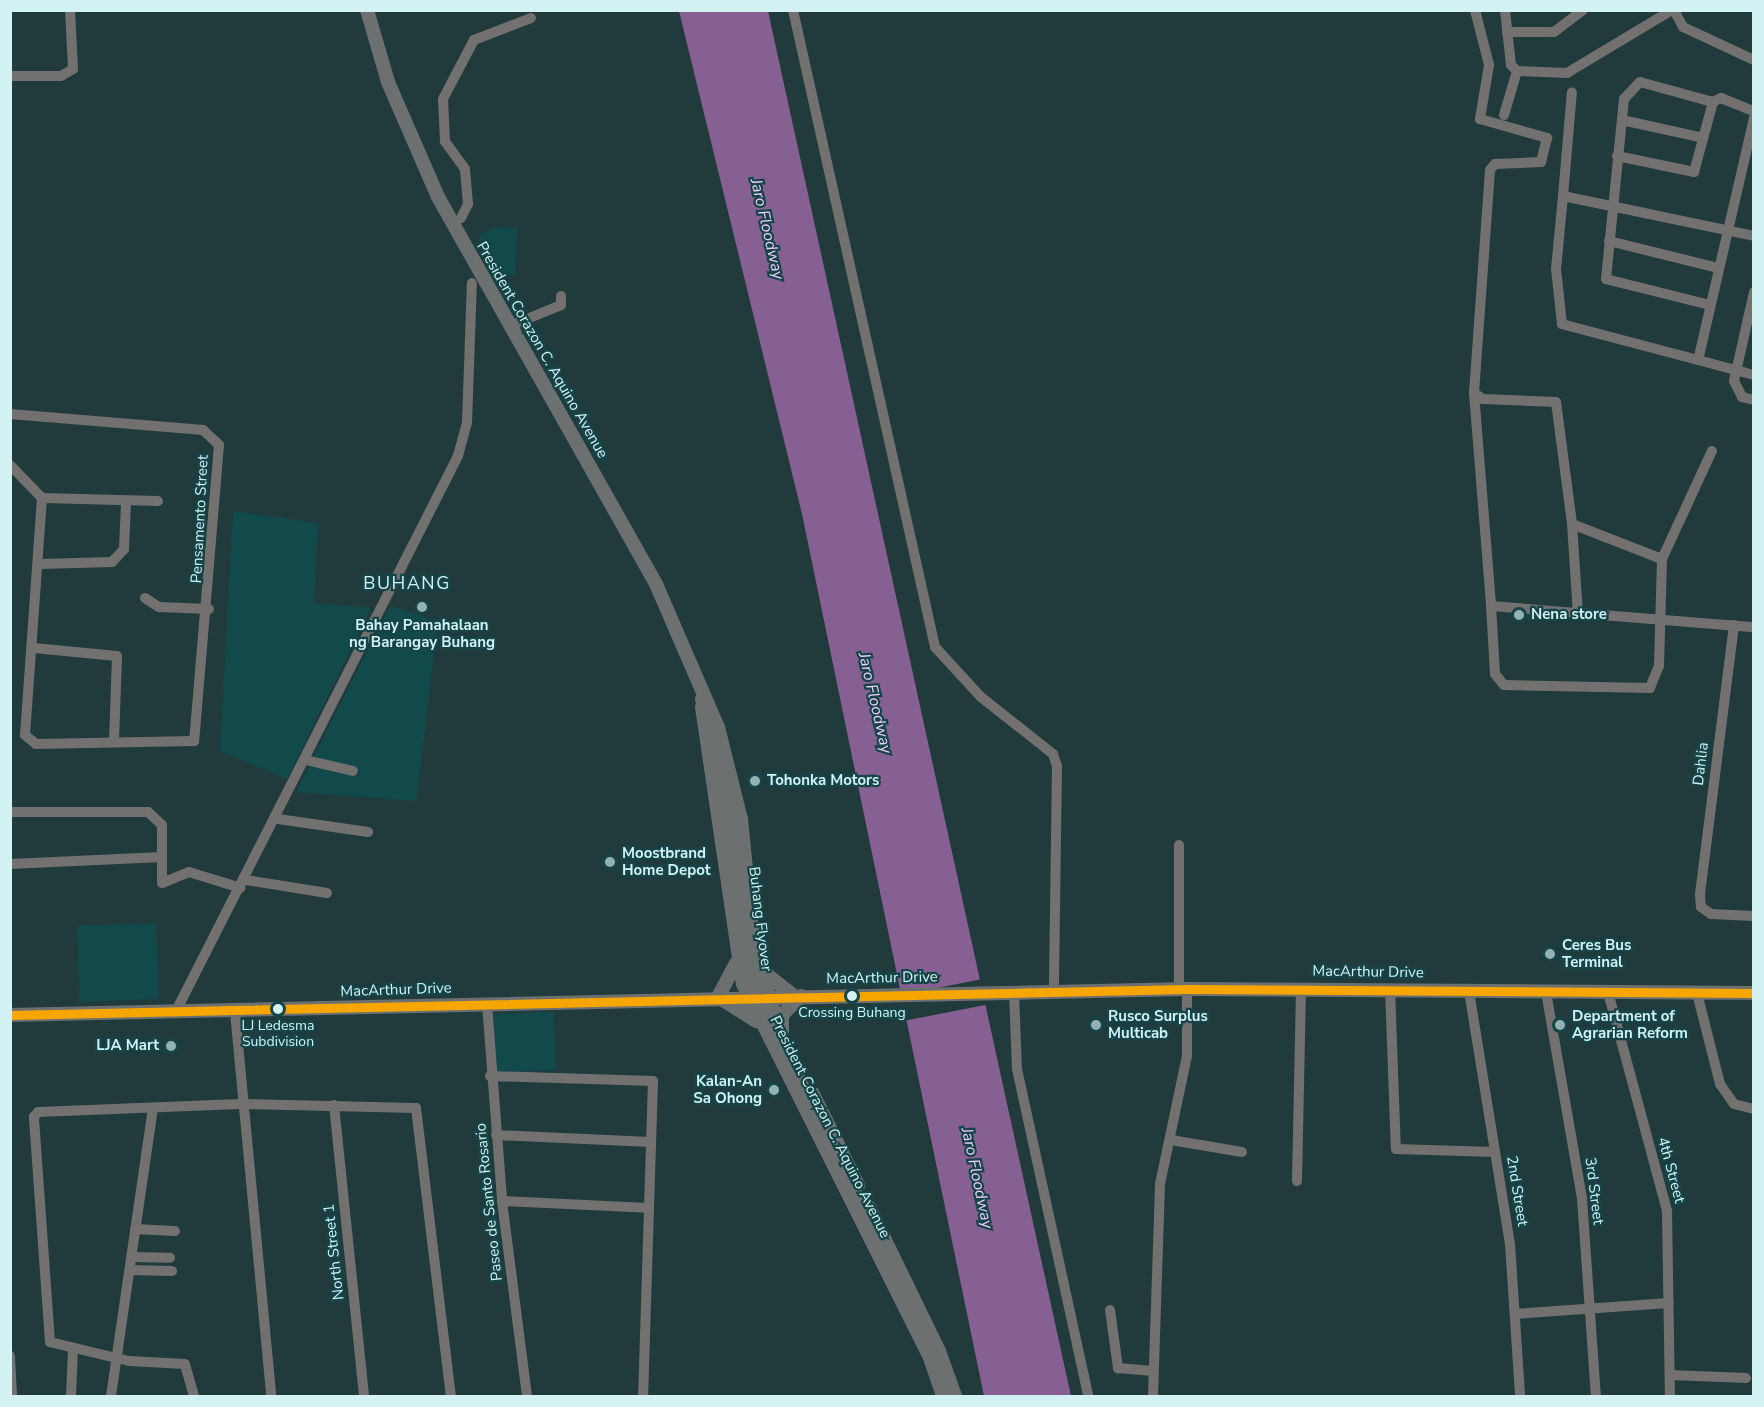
<!DOCTYPE html>
<style>
body{margin:0}
#map{position:relative;width:1764px;height:1407px;overflow:hidden;background:#213a3c;font-family:"Nunito Sans",sans-serif}
div>[style]{position:absolute}
.built>*{inset:0;background:#124a4c;transform-origin:0 0}
.water>*{inset:0;background:#876093}
.pier>*{inset:0;background:#213a3c;transform-origin:0 0}
.minor>*{height:10px;margin:-5px;padding:0 5px;transform-origin:5px;border-radius:5px;background:#737070}
.major>*{height:14px;margin:-7px;padding:0 7px;transform-origin:7px;border-radius:7px;background:#6d7070}
.major-bridge>*{height:14px;margin:-7px;padding:0 7px;transform-origin:7px;border-radius:7px;background:#6d7070}
.bus-1>*{height:9px;margin:-4.5px;padding:0 4.5px;transform-origin:4.5px;border-radius:4.5px;background:#f7a600}
.dots>*{width:16px;height:16px;translate:-50% -50%;box-sizing:border-box;border:3px solid #154548;border-radius:50%}
span{translate:-50% -50%;white-space:nowrap;text-align:center;line-height:1.15;-webkit-text-stroke:4.5px #154548;paint-order:stroke}
.bus-label{font-size:14px;color:#d3f2f3}
.street-label{font-size:15px;color:#d3f2f3}
.poi-label{font-size:15px;color:#d3f2f3;font-weight:700}
.left{translate:0 -50%;text-align:left}
.right{translate:-100% -50%;text-align:right}
.water-label{font-size:16px;color:#f4cdfd;font-style:italic}
.quarter-label{font-size:18px;color:#d3f2f3;letter-spacing:1.5px}
.frame{position:absolute;inset:0;border:12px solid #d3f2f3;pointer-events:none}
</style>
<div id="map">
<div class="built">
<i style="clip-path:polygon(494px 227px,517px 228px,515px 275px,501px 275px,478px 236px)"></i>
<i style="clip-path:polygon(233px 511px,318px 523px,314px 603px,371px 608px,287px 779px,220px 751px)"></i>
<i style="clip-path:polygon(390px 606px,438px 621px,416px 801px,296px 792px)"></i>
<i style="left:156px;top:923px;width:76px;height:79px;rotate:88deg"></i>
<i style="left:554px;top:1012px;width:58px;height:61px;rotate:88deg"></i>
</div>
<div class="water">
<i style="clip-path:polygon(679px 11px,768px 11px,1071px 1396px,984px 1396px,802px 514px)"></i>
</div>
<div class="pier">
<i style="left:983px;top:979px;width:26px;height:89px;rotate:79deg"></i>
</div>
<div class="minor">
<i style="left:793px;top:10px;width:653px;rotate:77.43deg"></i>
<i style="left:935px;top:647px;width:68px;rotate:47.4deg"></i>
<i style="left:981px;top:697px;width:92px;rotate:38.4deg"></i>
<i style="left:1053px;top:754px;width:13px;rotate:72deg"></i>
<i style="left:1057px;top:766px;width:224px;rotate:90.8deg"></i>
<i style="left:1475px;top:10px;width:57px;rotate:75.7deg"></i>
<i style="left:1489px;top:65px;width:55px;rotate:99.5deg"></i>
<i style="left:1480px;top:119px;width:70px;rotate:15.8deg"></i>
<i style="left:1547px;top:138px;width:25px;rotate:104deg"></i>
<i style="left:1541px;top:162px;width:46px;rotate:177.5deg"></i>
<i style="left:1495px;top:164px;width:8px;rotate:130deg"></i>
<i style="left:1490px;top:170px;width:224px;rotate:94.1deg"></i>
<i style="left:1474px;top:393px;width:214px;rotate:85.4deg"></i>
<i style="left:1491px;top:606px;width:264px;rotate:4.6deg"></i>
<i style="left:1505px;top:10px;width:55px;rotate:83.8deg"></i>
<i style="left:1511px;top:65px;width:8px;rotate:45deg"></i>
<i style="left:1517px;top:71px;width:50px;rotate:2.3deg"></i>
<i style="left:1567px;top:73px;width:122px;rotate:-31deg"></i>
<i style="left:1674px;top:10px;width:19px;rotate:62deg"></i>
<i style="left:1683px;top:27px;width:78px;rotate:24.9deg"></i>
<i style="left:1507px;top:32px;width:47px"></i>
<i style="left:1554px;top:32px;width:36px;rotate:-37deg"></i>
<i style="left:10px;top:76px;width:51px"></i>
<i style="left:61px;top:76px;width:14px;rotate:-30deg"></i>
<i style="left:73px;top:69px;width:59px;rotate:-92.9deg"></i>
<i style="left:1504px;top:115px;width:46px;rotate:-73.5deg"></i>
<i style="left:1754px;top:118px;width:248px;rotate:103deg"></i>
<i style="left:1698px;top:360px;width:58px;rotate:15deg"></i>
<i style="left:1622px;top:120px;width:83px;rotate:12.5deg"></i>
<i style="left:1617px;top:156px;width:79px;rotate:11.7deg"></i>
<i style="left:1694px;top:172px;width:73px;rotate:-74.8deg"></i>
<i style="left:1563px;top:196px;width:104px;rotate:-85.1deg"></i>
<i style="left:461px;top:218px;width:16px;rotate:-63deg"></i>
<i style="left:468px;top:204px;width:35px;rotate:-95deg"></i>
<i style="left:465px;top:169px;width:34px;rotate:-126deg"></i>
<i style="left:445px;top:141px;width:42px;rotate:-92.7deg"></i>
<i style="left:443px;top:99px;width:67px;rotate:-62.3deg"></i>
<i style="left:474px;top:40px;width:61px;rotate:-21.1deg"></i>
<i style="left:1609px;top:241px;width:112px;rotate:13.9deg"></i>
<i style="left:1754px;top:292px;width:91px;rotate:102.7deg"></i>
<i style="left:1734px;top:381px;width:18px;rotate:63deg"></i>
<i style="left:1742px;top:397px;width:12px;rotate:14deg"></i>
<i style="left:1710px;top:305px;width:107px;rotate:-166deg"></i>
<i style="left:1606px;top:279px;width:181px;rotate:-84.3deg"></i>
<i style="left:1624px;top:99px;width:23px;rotate:-47deg"></i>
<i style="left:1640px;top:82px;width:76px;rotate:15.3deg"></i>
<i style="left:1713px;top:102px;width:9px;rotate:-27deg"></i>
<i style="left:1721px;top:98px;width:35px;rotate:22deg"></i>
<i style="left:510px;top:326px;width:55px;rotate:-22.4deg"></i>
<i style="left:561px;top:305px;width:9px;rotate:-90deg"></i>
<i style="left:1698px;top:360px;width:141px;rotate:-165.2deg"></i>
<i style="left:1562px;top:324px;width:55px;rotate:-96.2deg"></i>
<i style="left:1556px;top:269px;width:73px;rotate:-84.5deg"></i>
<i style="left:1563px;top:196px;width:195px;rotate:11.8deg"></i>
<i style="left:1474px;top:393px;width:11px;rotate:34deg"></i>
<i style="left:1483px;top:399px;width:73px;rotate:2.4deg"></i>
<i style="left:1556px;top:402px;width:123px;rotate:82.5deg"></i>
<i style="left:1572px;top:524px;width:97px;rotate:21.3deg"></i>
<i style="left:10px;top:414px;width:194px;rotate:4.7deg"></i>
<i style="left:203px;top:430px;width:22px;rotate:43deg"></i>
<i style="left:219px;top:445px;width:297px;rotate:94.8deg"></i>
<i style="left:194px;top:741px;width:158px;rotate:178.9deg"></i>
<i style="left:36px;top:744px;width:14px;rotate:-141deg"></i>
<i style="left:25px;top:735px;width:238px;rotate:-85.9deg"></i>
<i style="left:10px;top:465px;width:46px;rotate:45.9deg"></i>
<i style="left:42px;top:498px;width:116px;rotate:1.5deg"></i>
<i style="left:1572px;top:524px;width:90px;rotate:86.2deg"></i>
<i style="left:39px;top:564px;width:73px;rotate:-1.6deg"></i>
<i style="left:112px;top:562px;width:18px;rotate:-47deg"></i>
<i style="left:124px;top:549px;width:46px;rotate:-87.5deg"></i>
<i style="left:145px;top:598px;width:17px;rotate:33deg"></i>
<i style="left:159px;top:607px;width:50px;rotate:2.3deg"></i>
<i style="left:1491px;top:606px;width:68px;rotate:86.6deg"></i>
<i style="left:1495px;top:674px;width:14px;rotate:51deg"></i>
<i style="left:1504px;top:685px;width:146px;rotate:1.2deg"></i>
<i style="left:1650px;top:688px;width:24px;rotate:-68deg"></i>
<i style="left:1659px;top:666px;width:107px;rotate:-88.4deg"></i>
<i style="left:1662px;top:559px;width:119px;rotate:-65.2deg"></i>
<i style="left:1734px;top:625px;width:271px;rotate:97.2deg"></i>
<i style="left:1700px;top:894px;width:13px;rotate:86deg"></i>
<i style="left:1701px;top:907px;width:12px;rotate:35deg"></i>
<i style="left:1711px;top:914px;width:43px;rotate:2.7deg"></i>
<i style="left:34px;top:648px;width:83px;rotate:5.5deg"></i>
<i style="left:117px;top:656px;width:86px;rotate:92deg"></i>
<i style="left:306px;top:760px;width:48px;rotate:13.2deg"></i>
<i style="left:10px;top:812px;width:138px"></i>
<i style="left:148px;top:812px;width:19px;rotate:43deg"></i>
<i style="left:162px;top:825px;width:58px;rotate:90deg"></i>
<i style="left:162px;top:883px;width:29px;rotate:-22deg"></i>
<i style="left:189px;top:872px;width:54px;rotate:17.1deg"></i>
<i style="left:278px;top:819px;width:91px;rotate:8.2deg"></i>
<i style="left:10px;top:864px;width:152px;rotate:-2.6deg"></i>
<i style="left:246px;top:880px;width:82px;rotate:9.1deg"></i>
<i style="left:1179px;top:989px;width:144px;rotate:-90deg"></i>
<i style="left:1390px;top:989px;width:160px;rotate:87.9deg"></i>
<i style="left:1396px;top:1149px;width:99px;rotate:1.7deg"></i>
<i style="left:1469px;top:991px;width:256px;rotate:80.8deg"></i>
<i style="left:1510px;top:1244px;width:152px;rotate:86.2deg"></i>
<i style="left:1014px;top:992px;width:77px;rotate:87.8deg"></i>
<i style="left:1017px;top:1069px;width:335px;rotate:77.7deg"></i>
<i style="left:1546px;top:992px;width:209px;rotate:80.1deg"></i>
<i style="left:1582px;top:1198px;width:198px;rotate:86deg"></i>
<i style="left:1608px;top:992px;width:227px;rotate:74.9deg"></i>
<i style="left:1667px;top:1211px;width:185px;rotate:89.1deg"></i>
<i style="left:1697px;top:993px;width:94px;rotate:75.8deg"></i>
<i style="left:1720px;top:1084px;width:24px;rotate:55deg"></i>
<i style="left:1734px;top:1104px;width:21px;rotate:14deg"></i>
<i style="left:487px;top:1004px;width:198px;rotate:85.6deg"></i>
<i style="left:502px;top:1201px;width:197px;rotate:82.7deg"></i>
<i style="left:235px;top:1012px;width:386px;rotate:84.6deg"></i>
<i style="left:175px;top:1013px;width:625px;rotate:-63.07deg"></i>
<i style="left:458px;top:456px;width:34px;rotate:-75deg"></i>
<i style="left:467px;top:423px;width:140px;rotate:-88deg"></i>
<i style="left:490px;top:1076px;width:163px;rotate:1.8deg"></i>
<i style="left:653px;top:1081px;width:315px;rotate:91.8deg"></i>
<i style="left:334px;top:1105px;width:293px;rotate:84.1deg"></i>
<i style="left:496px;top:1135px;width:155px;rotate:2.6deg"></i>
<i style="left:1171px;top:1140px;width:72px;rotate:9.6deg"></i>
<i style="left:1297px;top:1181px;width:193px;rotate:-88.8deg"></i>
<i style="left:502px;top:1201px;width:146px;rotate:2.7deg"></i>
<i style="left:135px;top:1229px;width:40px;rotate:2.9deg"></i>
<i style="left:131px;top:1257px;width:39px;rotate:1deg"></i>
<i style="left:130px;top:1270px;width:42px;rotate:1.4deg"></i>
<i style="left:1110px;top:1310px;width:59px;rotate:82.1deg"></i>
<i style="left:1118px;top:1368px;width:35px;rotate:5deg"></i>
<i style="left:1515px;top:1314px;width:154px;rotate:-4.1deg"></i>
<i style="left:10px;top:1356px;width:40px;rotate:87.1deg"></i>
<i style="left:1670px;top:1375px;width:76px;rotate:2.3deg"></i>
<i style="left:71px;top:1396px;width:46px;rotate:-87.5deg"></i>
<i style="left:111px;top:1396px;width:290px;rotate:-81.7deg"></i>
<i style="left:194px;top:1396px;width:33px;rotate:-106deg"></i>
<i style="left:185px;top:1364px;width:56px;rotate:-176.9deg"></i>
<i style="left:129px;top:1361px;width:81px;rotate:-166.5deg"></i>
<i style="left:50px;top:1342px;width:226px;rotate:-94.1deg"></i>
<i style="left:34px;top:1117px;width:6px;rotate:-51deg"></i>
<i style="left:38px;top:1112px;width:202px;rotate:-2.3deg"></i>
<i style="left:240px;top:1104px;width:176px;rotate:1.3deg"></i>
<i style="left:416px;top:1108px;width:290px;rotate:83.1deg"></i>
<i style="left:1153px;top:1396px;width:212px;rotate:-88.1deg"></i>
<i style="left:1160px;top:1184px;width:131px;rotate:-78.1deg"></i>
<i style="left:1187px;top:1056px;width:67px;rotate:-90deg"></i>
</div>
<div class="major">
<i style="left:367px;top:10px;width:75px;rotate:73.7deg"></i>
<i style="left:388px;top:82px;width:125px;rotate:66.5deg"></i>
<i style="left:438px;top:197px;width:444px;rotate:60.6deg"></i>
<i style="left:656px;top:584px;width:156px;rotate:66.6deg"></i>
<i style="left:718px;top:727px;width:95px;rotate:76deg"></i>
<i style="left:741px;top:819px;width:132px;rotate:84.3deg"></i>
<i style="left:754px;top:950px;width:81px;rotate:72deg"></i>
<i style="left:702px;top:707px;width:280px;rotate:81.6deg"></i>
<i style="left:743px;top:984px;width:415px;rotate:63.4deg"></i>
<i style="left:929px;top:1355px;width:43px;rotate:71.1deg"></i>
<i style="left:761px;top:970px;width:42px;rotate:38.2deg"></i>
<i style="left:718px;top:997px;width:38px;rotate:-62deg"></i>
<i style="left:720px;top:998px;width:43px;rotate:32.6deg"></i>
<i style="left:10px;top:1015px;width:1177px;rotate:-1.27deg"></i>
<i style="left:1187px;top:989px;width:567px;rotate:0.4deg"></i>
<i style="left:782px;top:1031px;width:16px;rotate:-90deg"></i>
<i style="left:782px;top:1015px;width:27px;rotate:-45deg"></i>
<i style="left:813px;top:1094px;width:102px;rotate:63.7deg"></i>
<i style="left:869px;top:1207px;width:160px;rotate:64.1deg"></i>
<i style="left:939px;top:1351px;width:48px;rotate:70.4deg"></i>
</div>
<div class="major-bridge">
<i style="left:702px;top:699px;width:104px;rotate:75.6deg"></i>
<i style="left:728px;top:800px;width:190px;rotate:82.1deg"></i>
<i style="left:754px;top:988px;width:339px;rotate:63.9deg"></i>
</div>
<div class="bus-1">
<i style="left:10px;top:1015px;width:1177px;rotate:-1.27deg"></i>
<i style="left:1187px;top:989px;width:567px;rotate:0.4deg"></i>
</div>
<div class="dots">
<i style="left:422px;top:607px;background:#95b2b3"></i>
<i style="left:1519px;top:615px;background:#95b2b3"></i>
<i style="left:755px;top:781px;background:#95b2b3"></i>
<i style="left:610px;top:862px;background:#95b2b3"></i>
<i style="left:1550px;top:954px;background:#95b2b3"></i>
<i style="left:852px;top:996px;background:#d3f2f3"></i>
<i style="left:278px;top:1009px;background:#d3f2f3"></i>
<i style="left:1096px;top:1025px;background:#95b2b3"></i>
<i style="left:1560px;top:1025px;background:#95b2b3"></i>
<i style="left:171px;top:1046px;background:#95b2b3"></i>
<i style="left:774px;top:1090px;background:#95b2b3"></i>
</div>
<div class="bus-label">
<span style="left:852px;top:1013px">Crossing Buhang</span>
<span style="left:278px;top:1034px">LJ Ledesma<br>Subdivision</span>
</div>
<div class="street-label">
<span style="left:542px;top:350px;rotate:60deg">President Corazon C. Aquino Avenue</span>
<span style="left:200px;top:519px;rotate:-87deg">Pensamento Street</span>
<span style="left:1701px;top:764px;rotate:-83deg">Dahlia</span>
<span style="left:760px;top:919px;rotate:83deg">Buhang Flyover</span>
<span style="left:1368px;top:972px;rotate:1deg">MacArthur Drive</span>
<span style="left:882px;top:978px;rotate:-1deg">MacArthur Drive</span>
<span style="left:396px;top:990px;rotate:-2deg">MacArthur Drive</span>
<span style="left:830px;top:1127px;rotate:63deg">President Corazon C. Aquino Avenue</span>
<span style="left:1671px;top:1170px;rotate:75deg">4th Street</span>
<span style="left:1517px;top:1191px;rotate:81deg">2nd Street</span>
<span style="left:1594px;top:1191px;rotate:83deg">3rd Street</span>
<span style="left:489px;top:1202px;rotate:-96deg">Paseo de Santo Rosario</span>
<span style="left:334px;top:1252px;rotate:-96deg">North Street 1</span>
</div>
<div class="poi-label">
<span class="left" style="left:1531px;top:615px">Nena store</span>
<span style="left:422px;top:634px">Bahay Pamahalaan<br>ng Barangay Buhang</span>
<span class="left" style="left:767px;top:781px">Tohonka Motors</span>
<span class="left" style="left:622px;top:862px">Moostbrand<br>Home Depot</span>
<span class="left" style="left:1562px;top:954px">Ceres Bus<br>Terminal</span>
<span class="left" style="left:1108px;top:1025px">Rusco Surplus<br>Multicab</span>
<span class="left" style="left:1572px;top:1025px">Department of<br>Agrarian Reform</span>
<span class="right" style="left:159px;top:1046px">LJA Mart</span>
<span class="right" style="left:762px;top:1090px">Kalan-An<br>Sa Ohong</span>
</div>
<div class="water-label">
<span style="left:767px;top:229px;rotate:77deg">Jaro Floodway</span>
<span style="left:875px;top:703px;rotate:77deg">Jaro Floodway</span>
<span style="left:977px;top:1178px;rotate:78deg">Jaro Floodway</span>
</div>
<div class="quarter-label">
<span style="left:407px;top:583px">BUHANG</span>
</div>
<div class="frame"></div>
</div>
